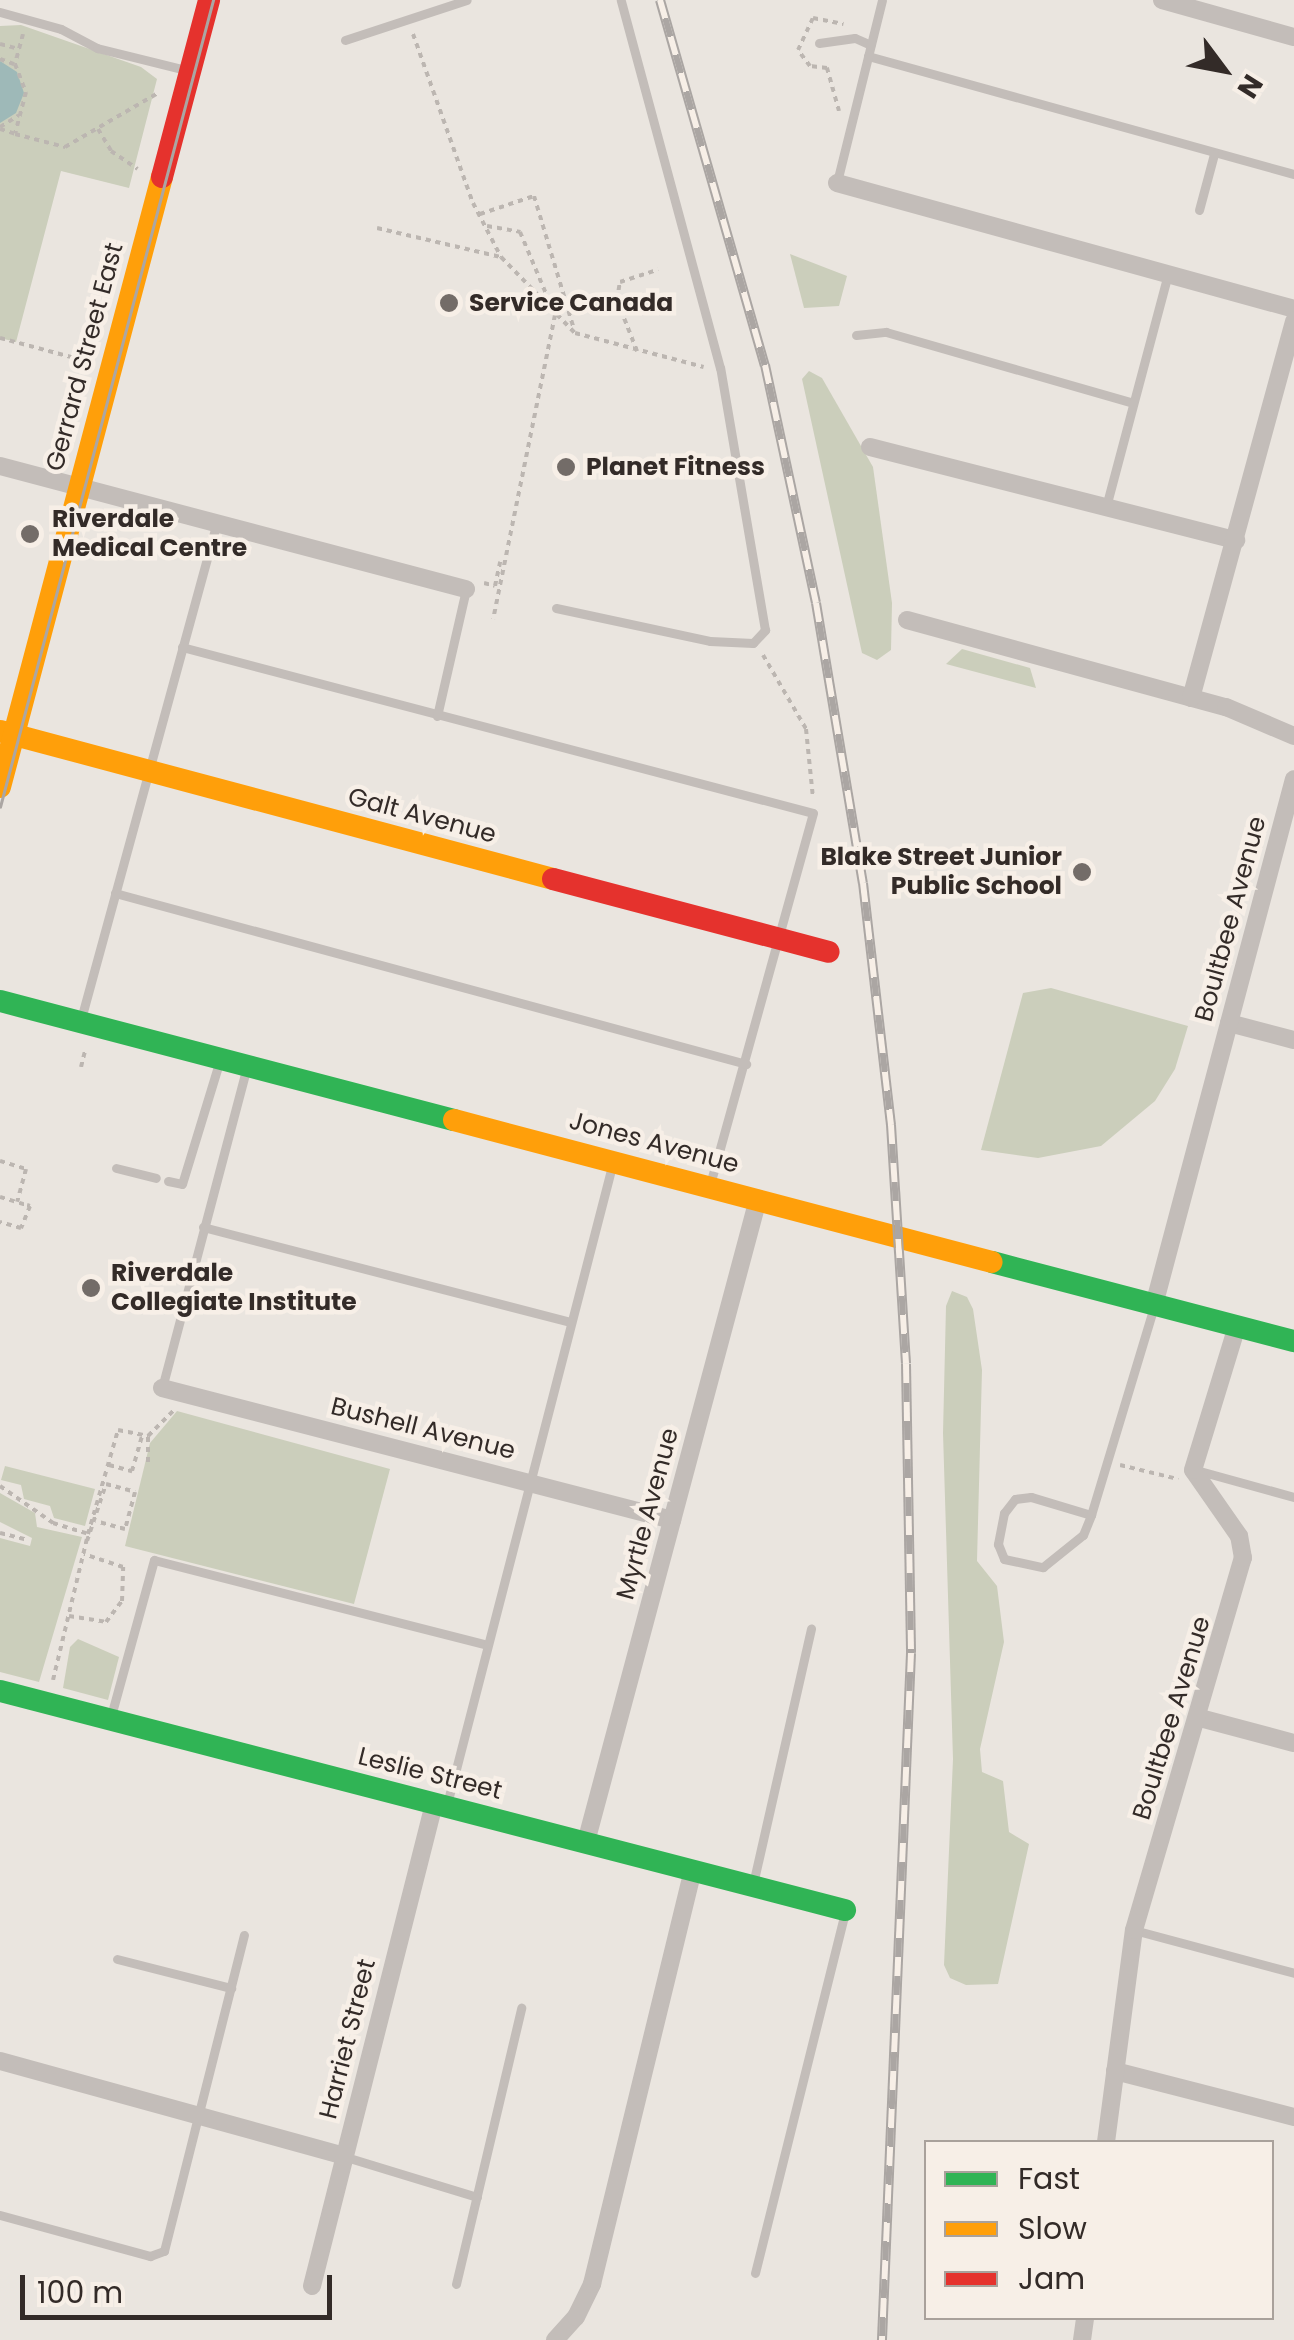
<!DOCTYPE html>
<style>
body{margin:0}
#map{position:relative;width:1294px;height:2340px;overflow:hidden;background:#eae5df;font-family:Poppins,sans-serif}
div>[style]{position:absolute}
.green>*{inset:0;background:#cbcebb}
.water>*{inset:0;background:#9eb9b8}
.path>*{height:4px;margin-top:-2px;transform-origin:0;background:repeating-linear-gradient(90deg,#bcb6b1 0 5px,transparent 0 10px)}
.lane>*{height:9px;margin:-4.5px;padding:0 4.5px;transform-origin:4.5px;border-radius:4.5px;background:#c3bdb9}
.street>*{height:18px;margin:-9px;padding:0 9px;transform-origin:9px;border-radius:9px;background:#c3bdb9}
.fast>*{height:22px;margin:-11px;padding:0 11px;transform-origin:11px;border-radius:11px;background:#30b455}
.slow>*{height:22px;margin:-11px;padding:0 11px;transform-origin:11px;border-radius:11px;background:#ff9f0a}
.jam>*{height:22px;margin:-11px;padding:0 11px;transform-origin:11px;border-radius:11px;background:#e5322d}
.tram>*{height:2.5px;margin:-1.25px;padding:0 1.25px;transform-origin:1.25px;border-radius:1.25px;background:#aba6a3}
.rail>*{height:10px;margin-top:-5px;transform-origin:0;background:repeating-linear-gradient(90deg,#f7efe7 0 19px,#aba6a3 0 38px);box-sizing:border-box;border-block:2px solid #aba6a3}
.dots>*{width:28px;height:28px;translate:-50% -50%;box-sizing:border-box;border:5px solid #f7efe7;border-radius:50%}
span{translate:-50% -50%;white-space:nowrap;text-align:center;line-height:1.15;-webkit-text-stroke:9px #f7efe7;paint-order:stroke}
.poi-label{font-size:25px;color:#332b28;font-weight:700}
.left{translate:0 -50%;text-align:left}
.right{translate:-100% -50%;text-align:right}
.street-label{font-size:25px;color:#332b28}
.legend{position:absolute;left:924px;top:2140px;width:350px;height:180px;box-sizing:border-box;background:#f7efe7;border:2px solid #a9a19b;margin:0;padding:12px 18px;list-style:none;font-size:30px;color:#332b28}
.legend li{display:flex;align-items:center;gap:20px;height:50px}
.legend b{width:50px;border:2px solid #a9a19b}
.north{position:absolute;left:1174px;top:20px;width:100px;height:100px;-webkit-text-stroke:8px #f7efe7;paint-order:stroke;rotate:122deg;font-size:28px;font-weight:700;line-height:40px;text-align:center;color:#332b28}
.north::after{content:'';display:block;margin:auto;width:35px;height:45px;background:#332b28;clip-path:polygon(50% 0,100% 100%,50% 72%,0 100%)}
.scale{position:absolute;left:20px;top:2275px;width:312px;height:45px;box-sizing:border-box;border:5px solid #332b28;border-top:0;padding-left:12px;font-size:30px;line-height:35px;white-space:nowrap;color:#332b28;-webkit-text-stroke:8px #f7efe7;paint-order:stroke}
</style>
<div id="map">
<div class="green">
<i style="clip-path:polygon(21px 25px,141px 67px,157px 79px,129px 188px,61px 171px,16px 342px,0 338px,0 26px)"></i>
<i style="clip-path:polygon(790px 254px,847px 276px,839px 306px,804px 308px)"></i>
<i style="clip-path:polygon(809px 371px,822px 378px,873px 467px,892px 603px,891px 650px,877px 660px,862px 653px,802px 379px)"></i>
<i style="clip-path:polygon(962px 649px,1030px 668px,1036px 688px,946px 664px)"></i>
<i style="clip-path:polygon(1051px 988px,1188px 1026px,1175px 1069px,1155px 1101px,1101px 1146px,1038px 1158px,981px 1150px,1023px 993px)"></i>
<i style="clip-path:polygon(952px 1291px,967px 1297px,973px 1309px,982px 1370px,977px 1561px,997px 1586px,1004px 1642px,980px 1749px,982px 1772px,1003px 1781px,1009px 1832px,1029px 1844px,998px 1984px,966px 1985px,950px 1978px,944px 1965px,953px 1759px,943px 1433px,946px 1306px)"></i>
<i style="clip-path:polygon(177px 1411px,390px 1469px,354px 1604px,125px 1546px,150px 1443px)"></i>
<i style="clip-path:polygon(5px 1466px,95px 1489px,85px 1526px,54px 1518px,50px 1506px,24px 1499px,21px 1485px,1px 1480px)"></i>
<i style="clip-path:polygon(0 1493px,35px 1513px,37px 1527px,82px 1537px,39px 1682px,0 1672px,0 1538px,30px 1546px,32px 1538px,0 1522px)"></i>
<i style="clip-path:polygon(78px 1639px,119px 1657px,108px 1700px,63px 1688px,70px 1647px)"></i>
</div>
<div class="water">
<i style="clip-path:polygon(0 61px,17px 72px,24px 93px,16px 113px,0 123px)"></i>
</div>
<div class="path">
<i style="left:23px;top:34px;width:31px;rotate:105deg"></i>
<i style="left:15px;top:64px;width:30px;rotate:69deg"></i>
<i style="left:26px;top:92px;width:43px;rotate:104.7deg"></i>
<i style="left:15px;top:134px;width:52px;rotate:14.6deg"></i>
<i style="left:65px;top:147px;width:108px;rotate:-30.1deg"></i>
<i style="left:413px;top:34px;width:179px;rotate:70.5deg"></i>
<i style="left:473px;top:203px;width:61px;rotate:62.6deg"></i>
<i style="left:501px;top:257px;width:106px;rotate:45.8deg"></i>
<i style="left:575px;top:333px;width:133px;rotate:14.8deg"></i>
<i style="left:0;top:44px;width:20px;rotate:15deg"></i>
<i style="left:0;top:59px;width:15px;rotate:20deg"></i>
<i style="left:839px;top:111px;width:45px;rotate:-105.6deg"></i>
<i style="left:827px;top:68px;width:17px;rotate:-173deg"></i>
<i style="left:810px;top:66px;width:20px;rotate:-127deg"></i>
<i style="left:798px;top:50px;width:35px;rotate:-65deg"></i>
<i style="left:813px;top:18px;width:31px;rotate:11deg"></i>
<i style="left:0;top:127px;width:22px;rotate:-32deg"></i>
<i style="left:0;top:129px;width:16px;rotate:18deg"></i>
<i style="left:98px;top:129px;width:26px;rotate:59deg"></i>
<i style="left:111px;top:151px;width:32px;rotate:34deg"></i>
<i style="left:480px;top:214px;width:57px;rotate:-18.4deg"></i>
<i style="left:534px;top:196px;width:139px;rotate:73.3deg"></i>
<i style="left:487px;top:226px;width:34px;rotate:10deg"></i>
<i style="left:520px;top:232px;width:90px;rotate:67.1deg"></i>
<i style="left:555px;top:315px;width:310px;rotate:101.5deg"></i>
<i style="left:377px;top:228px;width:127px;rotate:13.2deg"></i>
<i style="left:617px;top:300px;width:18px;rotate:-81deg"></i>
<i style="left:620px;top:282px;width:40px;rotate:-18deg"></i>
<i style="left:569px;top:311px;width:49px;rotate:-12.9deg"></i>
<i style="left:617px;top:300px;width:55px;rotate:68.6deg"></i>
<i style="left:0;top:338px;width:89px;rotate:15deg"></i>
<i style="left:484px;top:583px;width:11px;rotate:15deg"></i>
<i style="left:495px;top:586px;width:25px;rotate:-78deg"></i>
<i style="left:763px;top:655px;width:86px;rotate:59.8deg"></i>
<i style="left:806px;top:729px;width:69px;rotate:84.2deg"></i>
<i style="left:81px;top:1067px;width:16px;rotate:-76deg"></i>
<i style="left:0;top:1161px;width:27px;rotate:17deg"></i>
<i style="left:26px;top:1169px;width:34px;rotate:105deg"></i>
<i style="left:0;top:1197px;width:28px;rotate:17deg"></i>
<i style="left:27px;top:1205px;width:3px;rotate:18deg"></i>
<i style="left:30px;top:1206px;width:24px;rotate:112deg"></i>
<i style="left:21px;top:1228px;width:22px;rotate:-164deg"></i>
<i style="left:148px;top:1462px;width:26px;rotate:-90deg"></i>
<i style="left:109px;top:1465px;width:24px;rotate:15deg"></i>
<i style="left:132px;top:1471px;width:36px;rotate:-74deg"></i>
<i style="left:1120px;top:1465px;width:60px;rotate:13.6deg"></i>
<i style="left:0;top:1486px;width:65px;rotate:34.9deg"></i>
<i style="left:53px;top:1523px;width:37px;rotate:17deg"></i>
<i style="left:88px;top:1534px;width:108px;rotate:-73.9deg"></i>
<i style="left:118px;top:1430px;width:31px;rotate:11deg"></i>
<i style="left:148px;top:1436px;width:37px;rotate:-45deg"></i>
<i style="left:0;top:1533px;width:29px;rotate:14deg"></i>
<i style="left:87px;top:1541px;width:60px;rotate:-71.6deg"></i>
<i style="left:106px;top:1484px;width:30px;rotate:15deg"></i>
<i style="left:135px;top:1492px;width:38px;rotate:105deg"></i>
<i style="left:125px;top:1529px;width:30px;rotate:-165deg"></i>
<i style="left:69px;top:1616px;width:37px;rotate:9deg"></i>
<i style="left:106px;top:1622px;width:26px;rotate:-53deg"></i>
<i style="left:122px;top:1601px;width:34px;rotate:-88deg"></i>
<i style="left:123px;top:1567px;width:41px;rotate:-161.6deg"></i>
<i style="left:53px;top:1680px;width:150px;rotate:-76.5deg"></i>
</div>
<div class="lane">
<i style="left:0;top:12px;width:63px;rotate:15.6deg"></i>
<i style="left:61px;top:29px;width:41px;rotate:27.8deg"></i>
<i style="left:97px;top:48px;width:92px;rotate:13.9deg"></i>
<i style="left:345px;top:40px;width:128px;rotate:-18.2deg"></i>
<i style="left:819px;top:43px;width:36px;rotate:-8deg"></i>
<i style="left:855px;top:38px;width:17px;rotate:24deg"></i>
<i style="left:868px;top:56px;width:442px;rotate:15.5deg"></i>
<i style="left:837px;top:182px;width:187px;rotate:-76.1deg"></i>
<i style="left:1199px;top:210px;width:58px;rotate:-75deg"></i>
<i style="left:856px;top:335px;width:30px;rotate:-6deg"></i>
<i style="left:886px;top:332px;width:257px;rotate:16deg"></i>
<i style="left:1107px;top:503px;width:234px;rotate:-75.1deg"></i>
<i style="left:556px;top:608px;width:157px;rotate:12.1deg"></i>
<i style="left:710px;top:641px;width:43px;rotate:2.7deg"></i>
<i style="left:753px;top:643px;width:18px;rotate:-47deg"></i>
<i style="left:765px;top:630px;width:266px;rotate:-99.7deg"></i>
<i style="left:720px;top:368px;width:381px;rotate:-105.1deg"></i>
<i style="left:182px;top:647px;width:652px;rotate:14.74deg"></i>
<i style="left:813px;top:813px;width:385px;rotate:105.5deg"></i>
<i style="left:437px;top:716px;width:130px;rotate:-77.1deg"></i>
<i style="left:115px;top:893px;width:654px;rotate:15.16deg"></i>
<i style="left:81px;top:1019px;width:515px;rotate:-74.7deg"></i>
<i style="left:116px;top:1168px;width:41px;rotate:14deg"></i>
<i style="left:168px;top:1181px;width:14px;rotate:12deg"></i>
<i style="left:182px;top:1184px;width:130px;rotate:-73deg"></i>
<i style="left:203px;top:1227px;width:380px;rotate:14.5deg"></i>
<i style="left:162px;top:1388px;width:332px;rotate:-75.2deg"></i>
<i style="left:1196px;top:1470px;width:102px;rotate:15.4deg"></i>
<i style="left:1091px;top:1515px;width:63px;rotate:-163.3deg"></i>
<i style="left:1031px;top:1497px;width:16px;rotate:173deg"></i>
<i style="left:1015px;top:1499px;width:18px;rotate:128deg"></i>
<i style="left:1004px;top:1513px;width:32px;rotate:101deg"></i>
<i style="left:998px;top:1544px;width:16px;rotate:68deg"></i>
<i style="left:1004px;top:1559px;width:40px;rotate:12deg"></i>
<i style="left:1043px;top:1567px;width:51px;rotate:-38.7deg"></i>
<i style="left:1083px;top:1535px;width:22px;rotate:-68deg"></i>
<i style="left:1091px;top:1515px;width:215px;rotate:-73.2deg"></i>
<i style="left:111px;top:1716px;width:162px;rotate:-74.6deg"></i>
<i style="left:154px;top:1560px;width:344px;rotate:14.3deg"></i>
<i style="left:447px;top:1804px;width:659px;rotate:-75.5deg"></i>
<i style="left:753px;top:1884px;width:262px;rotate:-77.2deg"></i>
<i style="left:1134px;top:1930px;width:166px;rotate:15deg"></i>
<i style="left:117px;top:1959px;width:118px;rotate:14.3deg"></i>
<i style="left:346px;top:2157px;width:137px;rotate:17deg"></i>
<i style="left:0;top:2215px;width:156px;rotate:15.3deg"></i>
<i style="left:150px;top:2256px;width:15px;rotate:-20deg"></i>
<i style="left:164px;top:2251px;width:326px;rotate:-75.8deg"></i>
<i style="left:755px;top:2273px;width:372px;rotate:-76deg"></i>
<i style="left:456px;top:2284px;width:284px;rotate:-76.7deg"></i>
</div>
<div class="street">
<i style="left:1162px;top:0;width:137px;rotate:15.7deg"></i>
<i style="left:837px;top:183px;width:474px;rotate:15.4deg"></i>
<i style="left:870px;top:447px;width:378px;rotate:14.3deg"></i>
<i style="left:0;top:466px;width:482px;rotate:14.8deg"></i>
<i style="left:907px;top:620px;width:331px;rotate:15.3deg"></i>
<i style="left:1226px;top:707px;width:74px;rotate:23.1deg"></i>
<i style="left:1191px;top:698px;width:391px;rotate:-74.7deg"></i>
<i style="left:1229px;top:1023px;width:67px;rotate:14.7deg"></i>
<i style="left:1154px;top:1305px;width:544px;rotate:-75.1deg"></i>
<i style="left:162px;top:1388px;width:527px;rotate:14.51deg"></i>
<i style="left:1200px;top:1718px;width:97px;rotate:14.9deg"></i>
<i style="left:586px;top:1842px;width:666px;rotate:-75.02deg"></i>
<i style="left:0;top:2061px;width:357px;rotate:15.4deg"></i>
<i style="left:1115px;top:2071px;width:185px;rotate:14.4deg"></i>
<i style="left:1106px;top:2142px;width:214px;rotate:-82.5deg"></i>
<i style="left:1134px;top:1930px;width:388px;rotate:-73.7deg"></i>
<i style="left:1243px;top:1558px;width:22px;rotate:-100deg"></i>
<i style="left:1239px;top:1536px;width:80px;rotate:-124.9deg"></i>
<i style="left:1193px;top:1470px;width:151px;rotate:-73deg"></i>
<i style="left:312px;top:2286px;width:497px;rotate:-75.8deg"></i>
<i style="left:555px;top:2340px;width:31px;rotate:-48deg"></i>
<i style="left:576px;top:2317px;width:37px;rotate:-64deg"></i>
<i style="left:592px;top:2284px;width:425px;rotate:-76.3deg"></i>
<i style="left:1082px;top:2340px;width:22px;rotate:-82deg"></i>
</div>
<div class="fast">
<i style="left:0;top:1001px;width:469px;rotate:14.7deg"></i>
<i style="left:992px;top:1262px;width:312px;rotate:14.7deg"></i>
<i style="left:0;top:1691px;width:873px;rotate:14.53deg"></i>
</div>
<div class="slow">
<i style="left:0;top:731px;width:572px;rotate:14.98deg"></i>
<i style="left:0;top:787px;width:631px;rotate:-75.13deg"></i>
<i style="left:454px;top:1120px;width:556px;rotate:14.79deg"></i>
</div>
<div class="jam">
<i style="left:162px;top:177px;width:183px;rotate:-75.1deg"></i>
<i style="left:553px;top:879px;width:285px;rotate:14.8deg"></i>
</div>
<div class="tram">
<i style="left:0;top:807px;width:835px;rotate:-75.21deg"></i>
</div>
<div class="rail">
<i style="left:660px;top:0;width:380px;rotate:74deg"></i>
<i style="left:765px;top:365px;width:243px;rotate:77.9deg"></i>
<i style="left:816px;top:603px;width:284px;rotate:80.5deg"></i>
<i style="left:863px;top:883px;width:244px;rotate:83.4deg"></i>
<i style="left:891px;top:1125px;width:239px;rotate:86.4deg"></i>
<i style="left:906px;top:1364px;width:289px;rotate:89deg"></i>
<i style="left:911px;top:1653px;width:688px;rotate:92.42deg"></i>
</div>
<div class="dots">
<i style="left:449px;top:303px;background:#736c68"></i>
<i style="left:566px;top:467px;background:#736c68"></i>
<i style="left:30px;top:534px;background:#736c68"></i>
<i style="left:1082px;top:872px;background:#736c68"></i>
<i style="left:91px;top:1288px;background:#736c68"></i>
</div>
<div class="poi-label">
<span class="left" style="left:469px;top:303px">Service Canada</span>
<span class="left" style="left:586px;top:467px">Planet Fitness</span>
<span class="left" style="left:52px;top:534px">Riverdale<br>Medical Centre</span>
<span class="right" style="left:1062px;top:872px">Blake Street Junior<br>Public School</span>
<span class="left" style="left:111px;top:1288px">Riverdale<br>Collegiate Institute</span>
</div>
<div class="street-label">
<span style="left:85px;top:357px;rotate:-75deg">Gerrard Street East</span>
<span style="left:422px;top:816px;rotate:15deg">Galt Avenue</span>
<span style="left:1231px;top:919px;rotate:-75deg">Boultbee Avenue</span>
<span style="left:654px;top:1143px;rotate:15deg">Jones Avenue</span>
<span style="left:423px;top:1429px;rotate:14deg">Bushell Avenue</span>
<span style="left:648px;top:1514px;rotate:-75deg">Myrtle Avenue</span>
<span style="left:1172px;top:1718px;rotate:-73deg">Boultbee Avenue</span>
<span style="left:430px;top:1774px;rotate:14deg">Leslie Street</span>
<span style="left:348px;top:2039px;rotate:-76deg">Harriet Street</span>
</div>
<ul class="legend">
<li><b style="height:12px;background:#30b455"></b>Fast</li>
<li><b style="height:12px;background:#ff9f0a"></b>Slow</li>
<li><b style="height:12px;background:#e5322d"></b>Jam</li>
</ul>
<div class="north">N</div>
<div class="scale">100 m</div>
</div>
